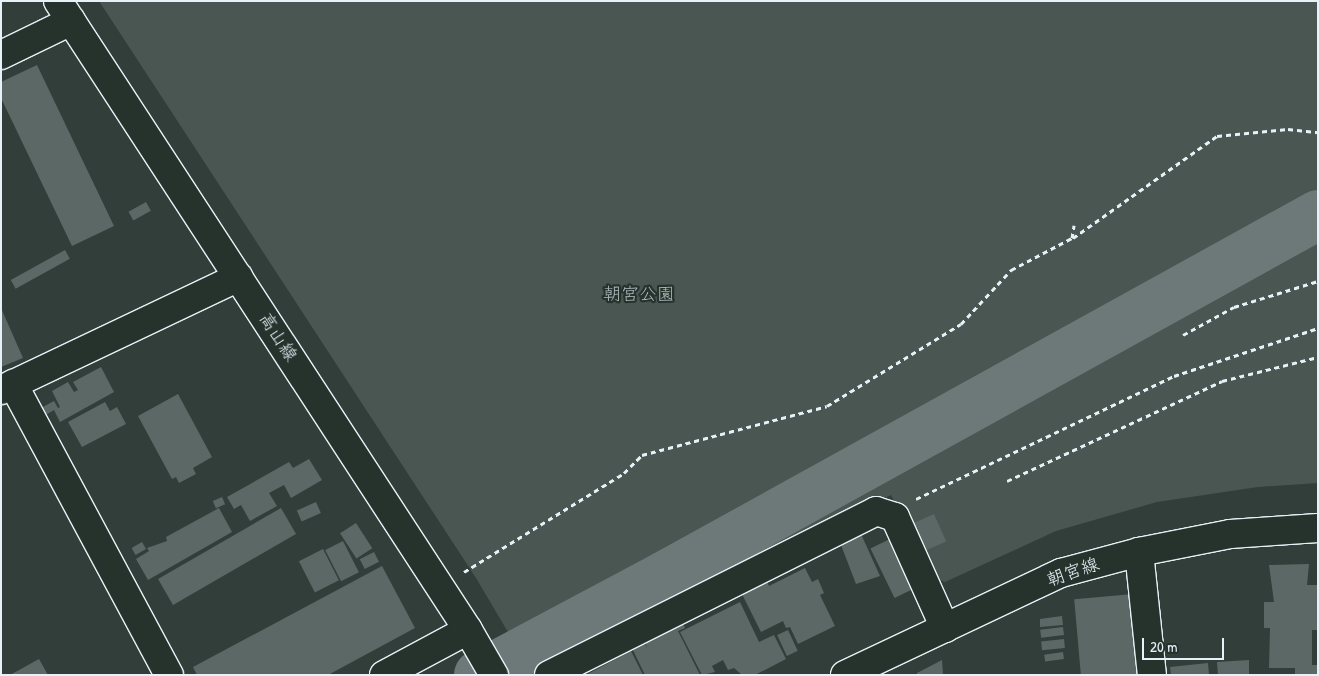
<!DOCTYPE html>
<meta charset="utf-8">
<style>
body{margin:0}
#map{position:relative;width:1319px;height:676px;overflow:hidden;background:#323e39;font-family:"Patrick Hand","Klee One",sans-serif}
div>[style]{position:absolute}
.green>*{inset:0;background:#495651}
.river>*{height:50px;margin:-25px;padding:0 25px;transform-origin:25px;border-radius:25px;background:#6d7978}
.building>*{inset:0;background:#5c6865;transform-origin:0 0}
.path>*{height:3px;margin-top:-1.5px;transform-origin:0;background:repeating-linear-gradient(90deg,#e8f1f8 0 5px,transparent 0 9px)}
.roads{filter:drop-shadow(1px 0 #e8f1f8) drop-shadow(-1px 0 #e8f1f8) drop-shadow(0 1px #e8f1f8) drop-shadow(0 -1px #e8f1f8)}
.street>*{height:28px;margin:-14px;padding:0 14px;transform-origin:14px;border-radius:14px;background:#26332d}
.secondary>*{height:28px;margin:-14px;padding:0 14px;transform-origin:14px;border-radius:14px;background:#26332d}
span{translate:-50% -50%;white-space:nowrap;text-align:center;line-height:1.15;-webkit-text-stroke:4.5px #26332d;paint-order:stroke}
.park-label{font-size:18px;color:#b0bbbe}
.street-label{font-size:18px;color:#e8f1f8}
.frame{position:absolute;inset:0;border:2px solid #e8f1f8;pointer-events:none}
.scale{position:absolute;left:1142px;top:638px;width:82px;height:22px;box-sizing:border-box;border:2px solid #e8f1f8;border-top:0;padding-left:6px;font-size:15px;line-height:18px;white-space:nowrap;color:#e8f1f8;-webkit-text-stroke:4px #26332d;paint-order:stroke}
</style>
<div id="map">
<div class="green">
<i style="clip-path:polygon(99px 1px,1318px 1px,1318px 483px,1258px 487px,1157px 502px,1056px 531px,945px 582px,934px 578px,891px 495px,540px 668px,528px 666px,476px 578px)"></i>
</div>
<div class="river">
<i style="left:479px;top:675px;width:211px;rotate:-28deg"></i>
<i style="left:665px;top:576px;width:746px;rotate:-28.94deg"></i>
</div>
<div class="building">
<i style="clip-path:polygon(37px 65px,114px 226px,72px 246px,1px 98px,1px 82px)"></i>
<i style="left:146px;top:202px;width:10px;height:20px;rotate:61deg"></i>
<i style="left:65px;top:250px;width:10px;height:62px;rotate:61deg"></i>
<i style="clip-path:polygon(1px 308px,23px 358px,1px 367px)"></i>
<i style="clip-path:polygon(101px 367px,114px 392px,60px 422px,54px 410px,44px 416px,41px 408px,54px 401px,58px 408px,60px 407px,52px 391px,68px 382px,74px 392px,78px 390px,73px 382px)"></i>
<i style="clip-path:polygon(178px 394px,212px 457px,193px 468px,196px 474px,179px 483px,176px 477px,172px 479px,138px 416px)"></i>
<i style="clip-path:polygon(105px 402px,110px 411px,117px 407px,126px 424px,82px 447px,68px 422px)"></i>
<i style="clip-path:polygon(309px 459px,322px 480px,291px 498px,284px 485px,269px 493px,277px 506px,250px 521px,241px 505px,234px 509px,227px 497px,289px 462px,293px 468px)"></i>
<i style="left:222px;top:497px;width:8px;height:10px;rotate:67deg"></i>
<i style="left:316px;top:502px;width:12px;height:21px;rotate:66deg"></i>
<i style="clip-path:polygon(219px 508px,232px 532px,148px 580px,136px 559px,149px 551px,147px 548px,167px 541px,166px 537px)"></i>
<i style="left:281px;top:508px;width:30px;height:142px;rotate:60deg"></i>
<i style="left:934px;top:514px;width:30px;height:22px;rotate:66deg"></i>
<i style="left:356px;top:523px;width:30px;height:19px;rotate:57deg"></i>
<i style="clip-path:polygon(861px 534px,880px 576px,856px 584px,841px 545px)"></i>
<i style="left:892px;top:538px;width:55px;height:24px;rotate:64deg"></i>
<i style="left:343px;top:541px;width:35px;height:20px;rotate:63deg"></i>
<i style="left:142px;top:542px;width:8px;height:12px;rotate:60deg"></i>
<i style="left:323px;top:549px;width:35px;height:27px;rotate:63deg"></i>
<i style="left:374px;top:552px;width:11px;height:16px;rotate:63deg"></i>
<i style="clip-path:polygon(1309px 564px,1307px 585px,1318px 585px,1317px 630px,1312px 630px,1312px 665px,1318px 665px,1318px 675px,1295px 675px,1295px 668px,1269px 668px,1270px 628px,1264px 628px,1264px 602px,1274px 602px,1269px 565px)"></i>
<i style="clip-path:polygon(382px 566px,415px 628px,328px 675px,197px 675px,193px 667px)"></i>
<i style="clip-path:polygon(805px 568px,812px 582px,818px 579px,824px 593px,820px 595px,835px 626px,798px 644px,790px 627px,786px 628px,783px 621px,761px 632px,740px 590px,765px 578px,769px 586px)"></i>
<i style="left:1133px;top:594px;width:81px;height:59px;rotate:85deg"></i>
<i style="clip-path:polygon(740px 602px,759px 642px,774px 635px,786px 659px,755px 675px,742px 675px,734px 668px,728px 670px,723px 660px,712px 666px,715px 672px,702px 675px,680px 632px)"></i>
<i style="clip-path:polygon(1062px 616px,1063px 625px,1040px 627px,1040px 619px)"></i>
<i style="clip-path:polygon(681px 619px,685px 628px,678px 631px,700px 675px,645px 675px,630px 644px,642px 638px,647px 648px,644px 638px)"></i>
<i style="left:1063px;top:627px;width:8px;height:23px;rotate:83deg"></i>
<i style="left:788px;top:630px;width:23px;height:12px;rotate:65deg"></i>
<i style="left:1064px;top:639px;width:9px;height:23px;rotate:84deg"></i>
<i style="clip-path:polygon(631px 651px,643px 675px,586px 675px,614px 660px)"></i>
<i style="left:1063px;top:652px;width:7px;height:19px;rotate:82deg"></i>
<i style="clip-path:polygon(39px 659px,48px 675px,10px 675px)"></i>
<i style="clip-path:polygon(942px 660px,943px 675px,917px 675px,917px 673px)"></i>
<i style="clip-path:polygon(1249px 660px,1249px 675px,1218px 675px,1217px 662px)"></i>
<i style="clip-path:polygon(1208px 663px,1209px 675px,1171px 675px,1170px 667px)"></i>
</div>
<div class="path">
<i style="left:1073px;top:238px;width:176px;rotate:-35.3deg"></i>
<i style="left:1217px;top:136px;width:71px;rotate:-5.6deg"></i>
<i style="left:1288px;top:129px;width:30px;rotate:6deg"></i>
<i style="left:1183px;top:335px;width:58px;rotate:-28.8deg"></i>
<i style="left:1234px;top:307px;width:88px;rotate:-17.2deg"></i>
<i style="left:1007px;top:481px;width:237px;rotate:-24.9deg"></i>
<i style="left:1222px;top:381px;width:99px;rotate:-14deg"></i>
<i style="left:916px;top:499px;width:286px;rotate:-25.5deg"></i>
<i style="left:1174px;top:376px;width:152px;rotate:-18.4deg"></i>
<i style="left:464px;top:572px;width:188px;rotate:-31.7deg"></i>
<i style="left:624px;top:473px;width:25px;rotate:-45deg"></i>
<i style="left:642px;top:455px;width:191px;rotate:-14.8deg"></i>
<i style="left:827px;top:406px;width:157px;rotate:-31.5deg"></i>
<i style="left:961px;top:324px;width:74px;rotate:-47.2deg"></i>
<i style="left:1011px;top:270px;width:69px;rotate:-27.7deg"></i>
<i style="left:1072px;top:238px;width:13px;rotate:-81deg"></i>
</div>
<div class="roads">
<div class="street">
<i style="left:1px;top:55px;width:78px;rotate:-25.9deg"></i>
<i style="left:13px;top:384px;width:330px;rotate:61.8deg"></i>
<i style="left:1px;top:390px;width:263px;rotate:-25.4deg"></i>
<i style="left:1139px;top:552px;width:124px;rotate:84deg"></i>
<i style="left:384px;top:675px;width:95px;rotate:-28.2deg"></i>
<i style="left:549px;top:675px;width:366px;rotate:-26.6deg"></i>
<i style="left:876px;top:511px;width:20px;rotate:18deg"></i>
<i style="left:895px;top:517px;width:122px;rotate:65.8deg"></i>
</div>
<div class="secondary">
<i style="left:58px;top:1px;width:751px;rotate:56.9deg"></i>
<i style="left:468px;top:630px;width:52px;rotate:60deg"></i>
<i style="left:845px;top:675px;width:239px;rotate:-25.3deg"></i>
<i style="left:1061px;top:573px;width:81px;rotate:-15.1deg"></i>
<i style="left:1139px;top:552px;width:93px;rotate:-11.2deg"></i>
<i style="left:1230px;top:534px;width:88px;rotate:-3.9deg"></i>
</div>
</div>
<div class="park-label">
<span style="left:639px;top:294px">朝宮公園</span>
</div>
<div class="street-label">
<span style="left:278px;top:337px;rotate:57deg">高山線</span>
<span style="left:1073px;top:572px;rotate:-19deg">朝宮線</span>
</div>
<div class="frame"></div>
<div class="scale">20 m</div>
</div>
